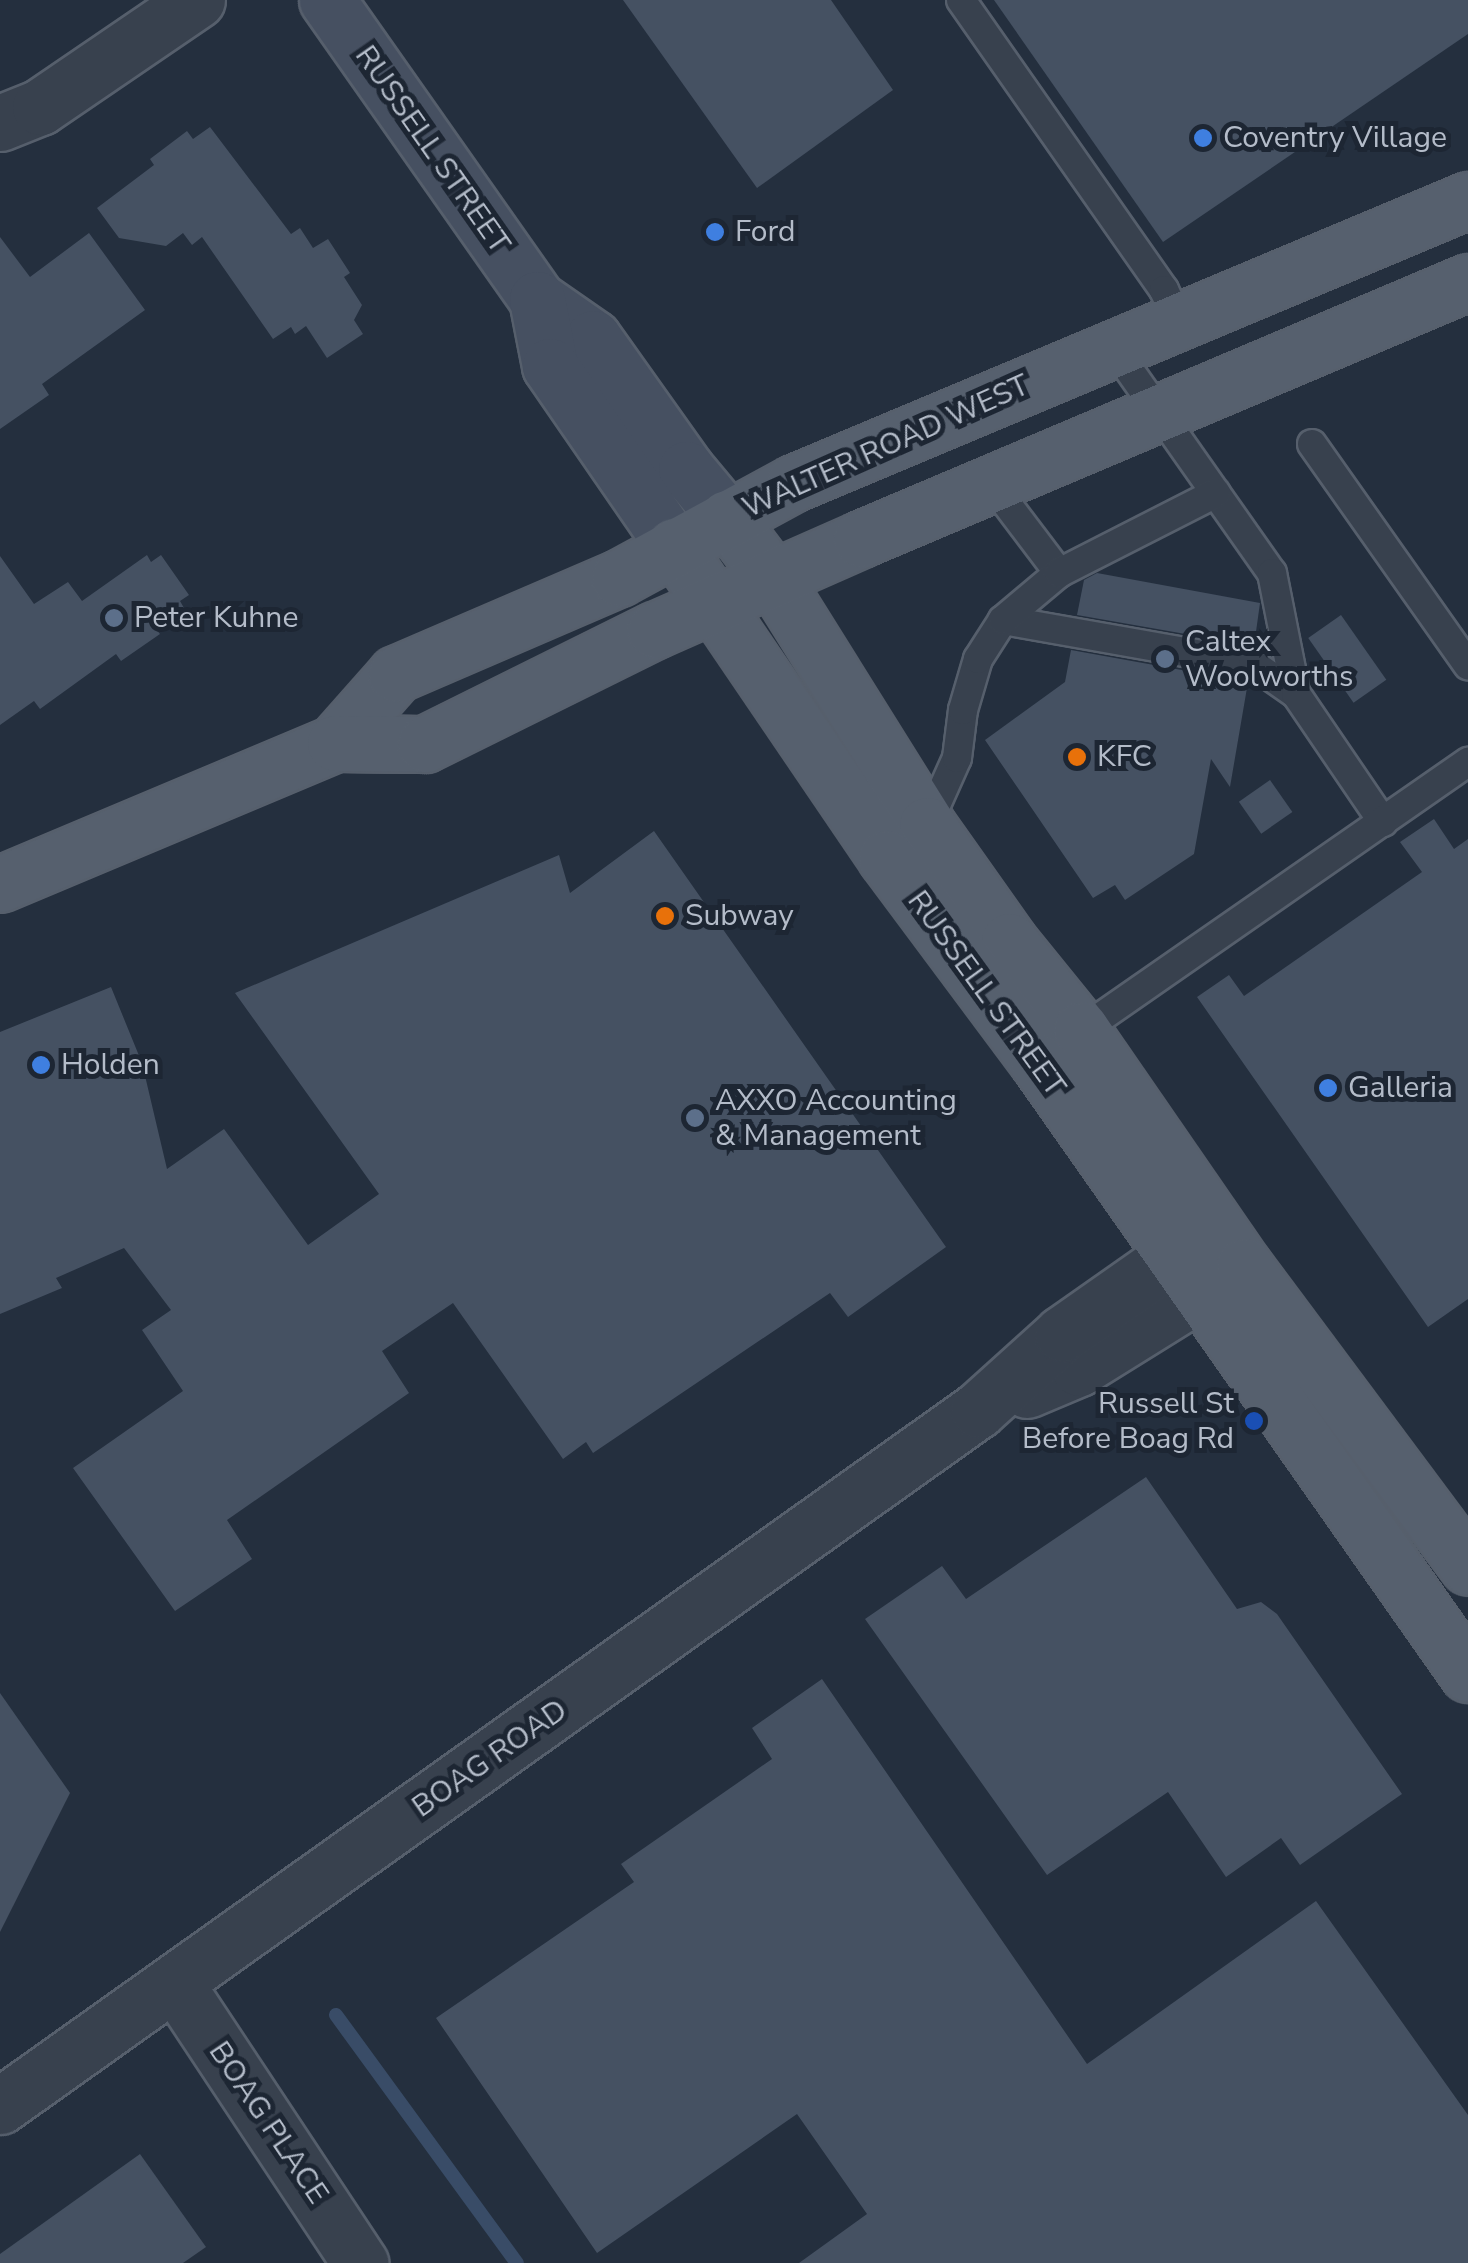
<!DOCTYPE html>
<style>
body{margin:0}
#map{position:relative;width:1468px;height:2263px;overflow:hidden;background:#242f3e;font-family:"Nunito Sans",sans-serif}
div>[style]{position:absolute}
.stream>*{height:14px;margin:-7px;padding:0 7px;transform-origin:7px;border-radius:7px;background:#394c67}
.building>*{inset:0;background:#455162;transform-origin:0 0}
.roads{filter:drop-shadow(2px 0 #565f6c) drop-shadow(-2px 0 #565f6c) drop-shadow(0 2px #565f6c) drop-shadow(0 -2px #565f6c)}
.lane>*{height:28px;margin:-14px;padding:0 14px;transform-origin:14px;border-radius:14px;background:#38414e}
.street>*{height:55px;margin:-27.5px;padding:0 27.5px;transform-origin:27.5px;border-radius:27.5px;background:#38414e}
.secondary>*{height:55px;margin:-27.5px;padding:0 27.5px;transform-origin:27.5px;border-radius:27.5px;background:#465061}
.primary>*{height:55px;margin:-27.5px;padding:0 27.5px;transform-origin:27.5px;border-radius:27.5px;background:#56606e}
.dots>*{width:28px;height:28px;translate:-50% -50%;box-sizing:border-box;border:5px solid #1d2633;border-radius:50%}
span{translate:-50% -50%;white-space:nowrap;text-align:center;line-height:1.15;-webkit-text-stroke:10px #1d2633;paint-order:stroke}
.poi-label{font-size:30px;color:#b4bcc9}
.left{translate:0 -50%;text-align:left}
.right{translate:-100% -50%;text-align:right}
.street-label{font-size:30px;color:#b4bcc9}
</style>
<div id="map">
<div class="stream">
<i style="left:336px;top:2015px;width:307px;rotate:53.9deg"></i>
</div>
<div class="building">
<i style="clip-path:polygon(623px 0,831px 0,893px 90px,757px 188px)"></i>
<i style="clip-path:polygon(994px 0,1468px 0,1468px 34px,1163px 242px)"></i>
<i style="clip-path:polygon(210px 127px,291px 234px,300px 228px,313px 248px,328px 239px,350px 273px,344px 277px,362px 305px,354px 320px,363px 334px,327px 358px,306px 326px,295px 334px,291px 327px,273px 339px,202px 237px,192px 245px,183px 233px,166px 246px,119px 238px,97px 208px,154px 165px,150px 159px,187px 131px,193px 139px)"></i>
<i style="clip-path:polygon(89px 233px,145px 310px,42px 384px,49px 395px,0 429px,0 237px,30px 277px)"></i>
<i style="clip-path:polygon(147px 555px,151px 562px,161px 555px,189px 595px,180px 601px,184px 608px,155px 628px,160px 634px,121px 661px,116px 654px,40px 709px,34px 701px,0 725px,0 556px,34px 604px,68px 582px,82px 601px)"></i>
<i style="clip-path:polygon(1097px 573px,1260px 603px,1254px 646px,1077px 615px,1084px 580px)"></i>
<i style="left:1341px;top:615px;width:79px;height:40px;rotate:55deg"></i>
<i style="clip-path:polygon(1071px 650px,1248px 682px,1230px 787px,1211px 759px,1194px 854px,1125px 900px,1115px 885px,1093px 898px,985px 740px,1065px 682px)"></i>
<i style="left:1270px;top:780px;width:39px;height:38px;rotate:55deg"></i>
<i style="clip-path:polygon(1434px 819px,1454px 849px,1468px 839px,1468px 1299px,1428px 1327px,1197px 997px,1229px 975px,1244px 996px,1422px 872px,1400px 842px)"></i>
<i style="clip-path:polygon(654px 831px,946px 1247px,848px 1317px,830px 1293px,593px 1453px,586px 1442px,563px 1459px,453px 1303px,382px 1351px,409px 1393px,227px 1520px,252px 1559px,175px 1611px,73px 1468px,183px 1391px,142px 1330px,171px 1310px,124px 1248px,56px 1278px,62px 1288px,0 1314px,0 1032px,111px 987px,142px 1063px,167px 1169px,224px 1129px,308px 1245px,379px 1194px,235px 993px,559px 855px,570px 893px)"></i>
<i style="clip-path:polygon(1146px 1477px,1237px 1609px,1261px 1602px,1277px 1614px,1402px 1794px,1300px 1865px,1281px 1838px,1226px 1877px,1168px 1792px,1047px 1875px,865px 1619px,942px 1566px,966px 1599px)"></i>
<i style="clip-path:polygon(822px 1679px,1087px 2064px,1316px 1901px,1468px 2115px,1468px 2263px,799px 2263px,867px 2214px,797px 2114px,597px 2253px,436px 2018px,634px 1882px,621px 1864px,772px 1759px,752px 1728px)"></i>
<i style="clip-path:polygon(0 1693px,70px 1793px,0 1932px)"></i>
<i style="clip-path:polygon(140px 2154px,206px 2247px,183px 2263px,0 2263px,0 2254px)"></i>
</div>
<div class="roads">
<div class="lane">
<i style="left:961px;top:0;width:354px;rotate:55deg"></i>
<i style="left:1164px;top:290px;width:33px;rotate:65deg"></i>
<i style="left:1113px;top:347px;width:276px;rotate:54.9deg"></i>
<i style="left:1272px;top:573px;width:123px;rotate:78.8deg"></i>
<i style="left:1312px;top:444px;width:271px;rotate:54.8deg"></i>
<i style="left:991px;top:483px;width:113px;rotate:52.9deg"></i>
<i style="left:1003px;top:620px;width:254px;rotate:10deg"></i>
<i style="left:1253px;top:664px;width:52px;rotate:34.9deg"></i>
<i style="left:1296px;top:694px;width:155px;rotate:55.8deg"></i>
<i style="left:927px;top:825px;width:73px;rotate:-65.9deg"></i>
<i style="left:957px;top:758px;width:48px;rotate:-82.9deg"></i>
<i style="left:963px;top:710px;width:53px;rotate:-73.6deg"></i>
<i style="left:978px;top:659px;width:46px;rotate:-57.3deg"></i>
<i style="left:1003px;top:620px;width:73px;rotate:-40deg"></i>
<i style="left:1059px;top:573px;width:176px;rotate:-27deg"></i>
<i style="left:1075px;top:1035px;width:479px;rotate:-34.8deg"></i>
</div>
<div class="street">
<i style="left:0;top:123px;width:43px;rotate:-21.8deg"></i>
<i style="left:40px;top:107px;width:190px;rotate:-34.3deg"></i>
<i style="left:1027px;top:1390px;width:56px;rotate:-22.9deg"></i>
<i style="left:1079px;top:1368px;width:187px;rotate:-31.9deg"></i>
<i style="left:175px;top:1983px;width:336px;rotate:56.5deg"></i>
<i style="left:0;top:2106px;width:1200px;rotate:-35.44deg"></i>
<i style="left:978px;top:1410px;width:113px;rotate:-42.1deg"></i>
<i style="left:1062px;top:1334px;width:186px;rotate:-35.1deg"></i>
</div>
<div class="secondary">
<i style="left:327px;top:0;width:365px;rotate:54.9deg"></i>
<i style="left:537px;top:299px;width:68px;rotate:34.9deg"></i>
<i style="left:593px;top:338px;width:161px;rotate:54.6deg"></i>
<i style="left:686px;top:469px;width:64px;rotate:50.1deg"></i>
<i style="left:537px;top:299px;width:68px;rotate:79deg"></i>
<i style="left:550px;top:366px;width:219px;rotate:55.4deg"></i>
</div>
<div class="primary">
<i style="left:727px;top:518px;width:78px;rotate:52.8deg"></i>
<i style="left:774px;top:580px;width:289px;rotate:58deg"></i>
<i style="left:927px;top:825px;width:142px;rotate:54.7deg"></i>
<i style="left:1009px;top:941px;width:114px;rotate:51deg"></i>
<i style="left:1081px;top:1030px;width:287px;rotate:55.4deg"></i>
<i style="left:1244px;top:1266px;width:375px;rotate:53.3deg"></i>
<i style="left:674px;top:546px;width:377px;rotate:55.8deg"></i>
<i style="left:886px;top:858px;width:254px;rotate:53.3deg"></i>
<i style="left:1038px;top:1062px;width:748px;rotate:54.91deg"></i>
<i style="left:335px;top:743px;width:92px;rotate:-48.5deg"></i>
<i style="left:396px;top:674px;width:243px;rotate:-23.3deg"></i>
<i style="left:619px;top:578px;width:199px;rotate:-28.5deg"></i>
<i style="left:794px;top:483px;width:731px;rotate:-22.78deg"></i>
<i style="left:0;top:884px;width:363px;rotate:-22.8deg"></i>
<i style="left:335px;top:743px;width:90px;rotate:0.6deg"></i>
<i style="left:425px;top:744px;width:257px;rotate:-26.4deg"></i>
<i style="left:655px;top:630px;width:225px;rotate:-23.8deg"></i>
<i style="left:861px;top:539px;width:659px;rotate:-22.95deg"></i>
</div>
</div>
<div class="dots">
<i style="left:1203px;top:138px;background:#3f7fe0"></i>
<i style="left:715px;top:232px;background:#3f7fe0"></i>
<i style="left:114px;top:618px;background:#5c6f8a"></i>
<i style="left:1165px;top:659px;background:#5c6f8a"></i>
<i style="left:1077px;top:757px;background:#e8710a"></i>
<i style="left:665px;top:916px;background:#e8710a"></i>
<i style="left:41px;top:1065px;background:#3f7fe0"></i>
<i style="left:1328px;top:1088px;background:#3f7fe0"></i>
<i style="left:695px;top:1118px;background:#5c6f8a"></i>
<i style="left:1254px;top:1421px;background:#1a4fb4"></i>
</div>
<div class="poi-label">
<span class="left" style="left:1223px;top:138px">Coventry Village</span>
<span class="left" style="left:735px;top:232px">Ford</span>
<span class="left" style="left:134px;top:618px">Peter Kuhne</span>
<span class="left" style="left:1185px;top:659px">Caltex<br>Woolworths</span>
<span class="left" style="left:1097px;top:757px">KFC</span>
<span class="left" style="left:685px;top:916px">Subway</span>
<span class="left" style="left:61px;top:1065px">Holden</span>
<span class="left" style="left:1348px;top:1088px">Galleria</span>
<span class="left" style="left:715px;top:1118px">AXXO Accounting<br>&amp; Management</span>
<span class="right" style="left:1234px;top:1421px">Russell St<br>Before Boag Rd</span>
</div>
<div class="street-label">
<span style="left:432px;top:150px;rotate:55deg">RUSSELL STREET</span>
<span style="left:886px;top:447px;rotate:-24deg">WALTER ROAD WEST</span>
<span style="left:986px;top:994px;rotate:54deg">RUSSELL STREET</span>
<span style="left:490px;top:1759px;rotate:-35deg">BOAG ROAD</span>
<span style="left:268px;top:2123px;rotate:56deg">BOAG PLACE</span>
</div>
</div>
